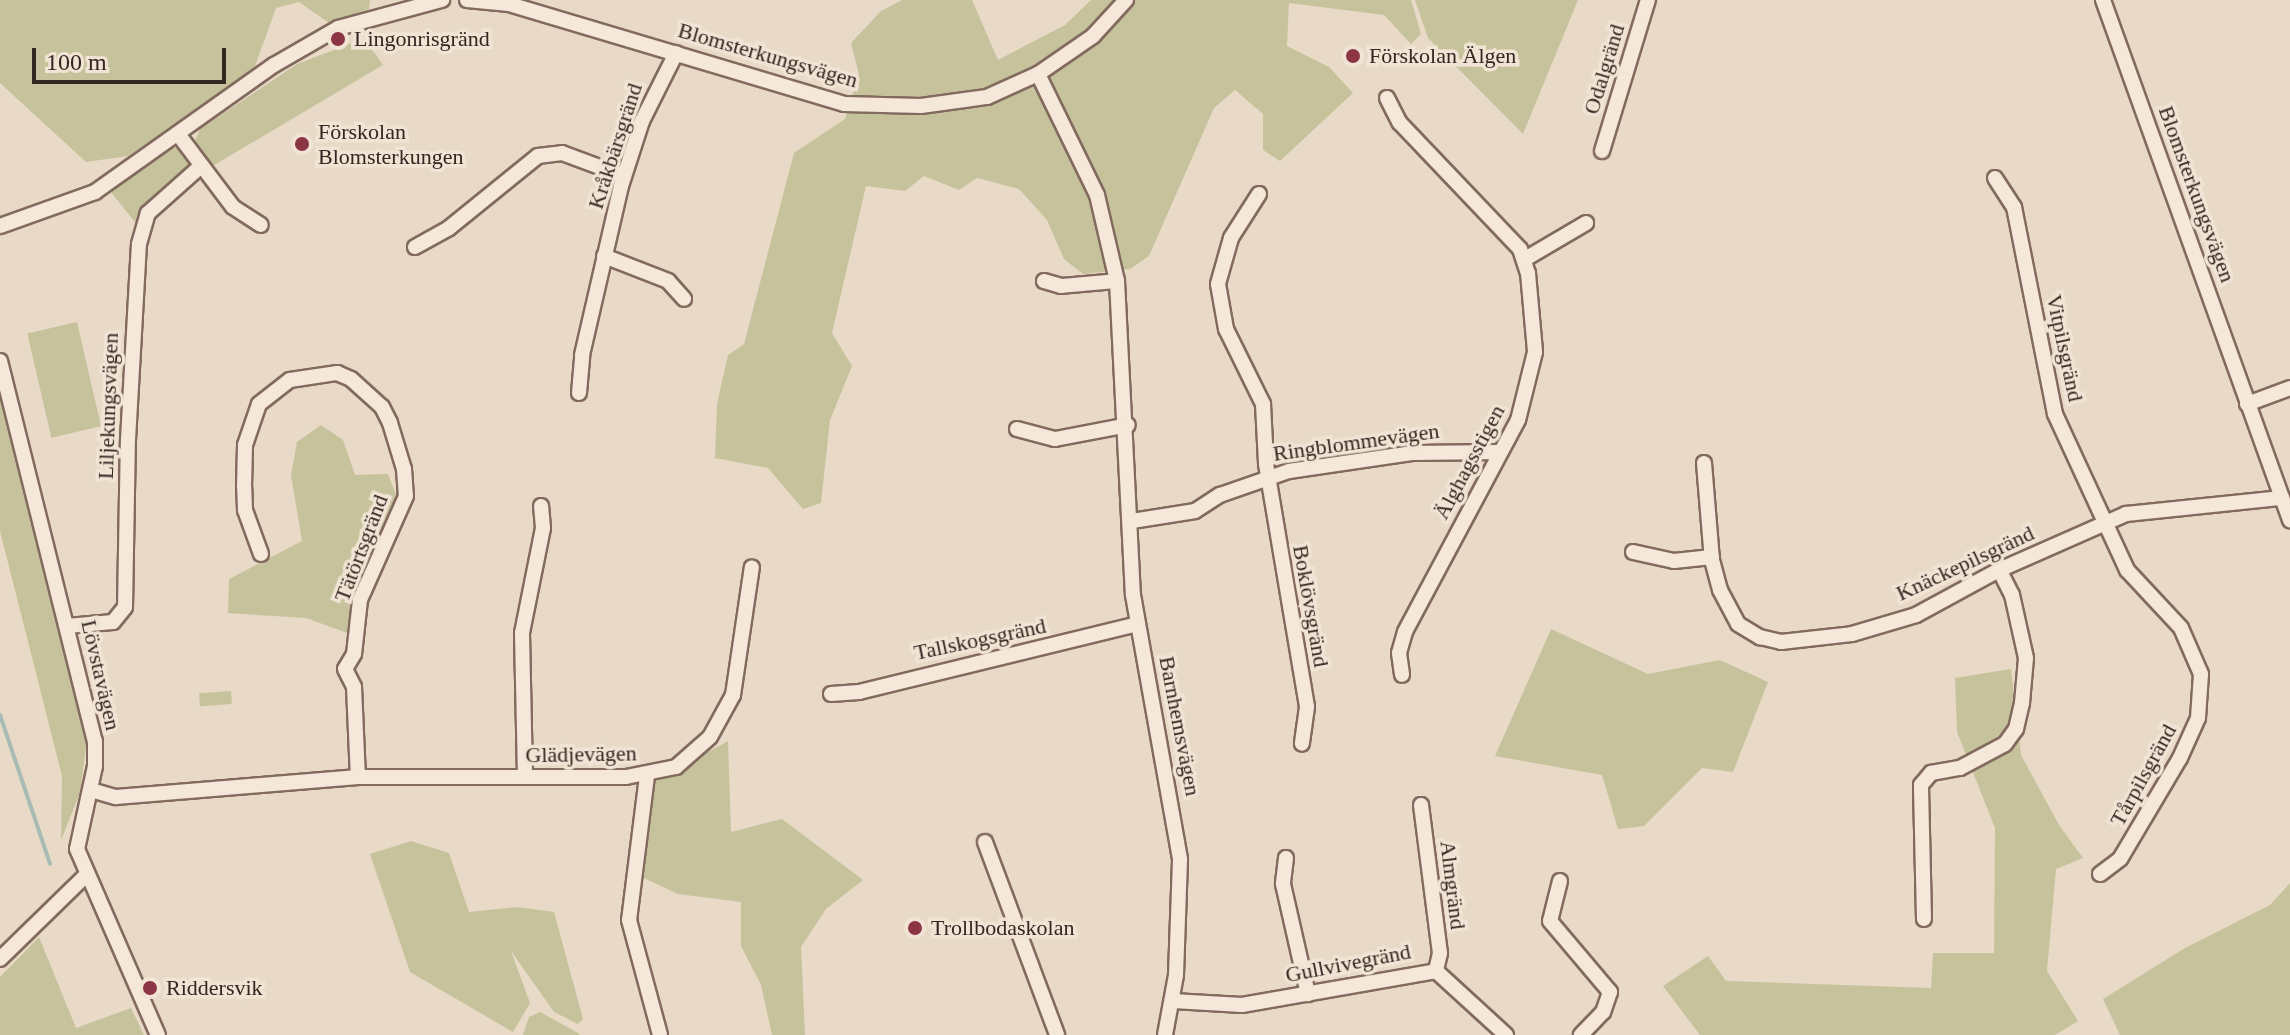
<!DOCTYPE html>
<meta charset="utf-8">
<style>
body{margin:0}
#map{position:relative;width:2290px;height:1035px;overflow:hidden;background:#e9d9c7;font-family:Georgia,serif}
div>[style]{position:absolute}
.green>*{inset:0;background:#c6c39c;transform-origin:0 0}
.stream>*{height:4px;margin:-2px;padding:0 2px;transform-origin:2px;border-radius:2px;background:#a7bdb3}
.roads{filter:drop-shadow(2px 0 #826b5e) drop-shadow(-2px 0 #826b5e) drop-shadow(0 2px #826b5e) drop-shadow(0 -2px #826b5e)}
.street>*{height:14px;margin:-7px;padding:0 7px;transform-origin:7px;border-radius:7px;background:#f5e7d9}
.dots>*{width:22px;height:22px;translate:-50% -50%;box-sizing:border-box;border:4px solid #f1e4d5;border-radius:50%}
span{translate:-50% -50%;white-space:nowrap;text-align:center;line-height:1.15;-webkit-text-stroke:7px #f1e4d5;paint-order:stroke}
.poi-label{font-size:22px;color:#342620}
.left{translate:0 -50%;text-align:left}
.street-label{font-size:22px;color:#342620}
.scale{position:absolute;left:32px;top:48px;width:194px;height:36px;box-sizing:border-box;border:4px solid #342620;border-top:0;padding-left:10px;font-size:24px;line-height:28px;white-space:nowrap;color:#342620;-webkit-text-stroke:6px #f1e4d5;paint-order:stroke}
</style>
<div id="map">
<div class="green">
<i style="clip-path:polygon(0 0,370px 0,369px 9px,329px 23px,299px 2px,276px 8px,254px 69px,128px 156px,86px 162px,0 83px)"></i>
<i style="clip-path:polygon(902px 0,972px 0,998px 60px,1065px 25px,1091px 0,1411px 0,1421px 34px,1411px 44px,1384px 15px,1289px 3px,1287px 46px,1329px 67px,1353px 93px,1280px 161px,1263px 150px,1263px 114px,1235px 90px,1214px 108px,1149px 256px,1130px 269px,1083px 274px,1064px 259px,1047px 220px,1019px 189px,977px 178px,959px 190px,924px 176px,905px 191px,866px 186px,832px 333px,852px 366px,830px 420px,821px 503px,803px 509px,768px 468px,715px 458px,717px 404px,728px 355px,744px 344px,794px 153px,845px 119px,859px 74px,851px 43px,881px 11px)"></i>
<i style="clip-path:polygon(1415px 0,1578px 0,1523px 134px,1428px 38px)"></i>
<i style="clip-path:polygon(352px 43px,371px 48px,383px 65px,211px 167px,194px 143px,200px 129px,297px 64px)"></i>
<i style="clip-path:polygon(172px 147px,182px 150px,193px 167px,139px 227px,110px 191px)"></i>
<i style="left:77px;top:322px;width:107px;height:51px;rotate:77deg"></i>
<i style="clip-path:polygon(0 390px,87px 739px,80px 793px,61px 840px,62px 776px,0 531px)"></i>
<i style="clip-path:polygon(321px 425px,343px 440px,355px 475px,388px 474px,396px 495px,350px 634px,306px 618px,228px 613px,229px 579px,302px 541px,291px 475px,297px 442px)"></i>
<i style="clip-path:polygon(1551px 629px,1648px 674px,1720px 660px,1768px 682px,1733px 772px,1702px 768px,1644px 826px,1618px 829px,1602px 775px,1495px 756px)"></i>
<i style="clip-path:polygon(2011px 669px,2021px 755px,2059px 825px,2083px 858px,2056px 869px,2047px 971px,2078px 1021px,2055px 1035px,1700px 1035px,1663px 986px,1708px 956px,1726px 981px,1931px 988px,1933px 953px,1994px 953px,1995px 828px,1957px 732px,1955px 678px)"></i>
<i style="left:231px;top:691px;width:13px;height:32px;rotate:86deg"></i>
<i style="clip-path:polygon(728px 741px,731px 832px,782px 819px,863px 880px,826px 909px,801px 947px,805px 1035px,772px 1035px,761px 985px,741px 946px,741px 902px,678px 894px,644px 878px,653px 782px)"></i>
<i style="clip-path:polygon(411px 841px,449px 853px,469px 912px,518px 907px,554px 912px,583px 1019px,578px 1024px,554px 1012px,511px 951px,530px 1003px,513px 1032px,410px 972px,370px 854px)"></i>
<i style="clip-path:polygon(2290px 883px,2290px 1035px,2120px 1035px,2103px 999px,2185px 948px,2270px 905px)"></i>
<i style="clip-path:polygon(39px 937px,76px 1028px,131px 1008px,144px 1035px,0 1035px,0 977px)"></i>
<i style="clip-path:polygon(540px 1012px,578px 1033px,580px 1035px,523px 1035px,529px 1017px)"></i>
</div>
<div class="stream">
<i style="left:0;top:715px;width:157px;rotate:71.4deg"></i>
</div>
<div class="roads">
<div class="street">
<i style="left:467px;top:0;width:42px;rotate:5.4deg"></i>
<i style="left:509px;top:4px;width:350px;rotate:16.6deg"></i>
<i style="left:844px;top:104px;width:77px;rotate:1.5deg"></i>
<i style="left:921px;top:106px;width:67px;rotate:-7.8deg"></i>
<i style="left:987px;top:97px;width:56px;rotate:-24.3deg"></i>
<i style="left:1038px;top:74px;width:67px;rotate:-34.6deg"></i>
<i style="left:1093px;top:36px;width:49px;rotate:-47.5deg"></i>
<i style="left:2103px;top:0;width:553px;rotate:70.22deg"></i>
<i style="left:1038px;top:74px;width:135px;rotate:64deg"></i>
<i style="left:1097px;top:195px;width:88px;rotate:76.9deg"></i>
<i style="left:1117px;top:281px;width:314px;rotate:87.1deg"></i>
<i style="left:1133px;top:595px;width:269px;rotate:79.9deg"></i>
<i style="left:1180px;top:860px;width:115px;rotate:92deg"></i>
<i style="left:1176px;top:975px;width:61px;rotate:100.4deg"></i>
<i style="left:1387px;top:98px;width:28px;rotate:63deg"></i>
<i style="left:1400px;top:123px;width:174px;rotate:46.4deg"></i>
<i style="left:1520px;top:249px;width:25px;rotate:72deg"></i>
<i style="left:1528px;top:273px;width:79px;rotate:84.9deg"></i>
<i style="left:1535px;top:352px;width:70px;rotate:104deg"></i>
<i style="left:1518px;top:420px;width:240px;rotate:118.1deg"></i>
<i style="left:1405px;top:632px;width:22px;rotate:106deg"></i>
<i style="left:1399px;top:653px;width:22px;rotate:82deg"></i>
<i style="left:178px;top:134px;width:91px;rotate:53deg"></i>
<i style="left:233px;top:207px;width:33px;rotate:33deg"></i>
<i style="left:1602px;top:151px;width:158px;rotate:-73.1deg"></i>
<i style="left:1995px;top:178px;width:35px;rotate:57deg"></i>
<i style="left:2014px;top:207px;width:211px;rotate:78.8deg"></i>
<i style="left:2055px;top:414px;width:172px;rotate:65.2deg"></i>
<i style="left:2127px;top:570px;width:79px;rotate:47deg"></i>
<i style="left:2181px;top:628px;width:50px;rotate:66.5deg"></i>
<i style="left:2201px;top:674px;width:44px;rotate:93.9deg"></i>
<i style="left:2198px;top:718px;width:44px;rotate:114.2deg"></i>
<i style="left:2180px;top:758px;width:117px;rotate:120.7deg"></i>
<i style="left:2120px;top:859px;width:25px;rotate:143deg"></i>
<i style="left:1259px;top:194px;width:52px;rotate:122.5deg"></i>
<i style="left:1231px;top:238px;width:48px;rotate:105.8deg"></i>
<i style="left:1218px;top:284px;width:46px;rotate:79.9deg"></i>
<i style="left:1226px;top:329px;width:84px;rotate:63.7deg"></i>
<i style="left:1263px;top:404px;width:60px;rotate:87.1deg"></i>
<i style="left:1266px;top:464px;width:246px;rotate:80.4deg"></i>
<i style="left:1307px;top:707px;width:37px;rotate:98deg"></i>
<i style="left:0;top:226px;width:101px;rotate:-19.7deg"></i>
<i style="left:95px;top:192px;width:219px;rotate:-35.4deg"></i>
<i style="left:274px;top:65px;width:74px;rotate:-30deg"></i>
<i style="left:338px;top:28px;width:108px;rotate:-15.1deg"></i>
<i style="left:415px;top:247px;width:39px;rotate:-29deg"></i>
<i style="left:449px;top:228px;width:114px;rotate:-39deg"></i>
<i style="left:538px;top:156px;width:24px;rotate:-7deg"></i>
<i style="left:562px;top:153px;width:66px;rotate:20.4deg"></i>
<i style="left:604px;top:256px;width:69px;rotate:21.3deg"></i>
<i style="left:668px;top:281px;width:24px;rotate:48deg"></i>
<i style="left:1525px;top:259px;width:71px;rotate:-30.5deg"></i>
<i style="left:1044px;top:281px;width:18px;rotate:16deg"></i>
<i style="left:1061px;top:286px;width:56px;rotate:-5.1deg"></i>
<i style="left:0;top:361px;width:392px;rotate:76deg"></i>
<i style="left:95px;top:741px;width:25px;rotate:90deg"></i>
<i style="left:95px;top:766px;width:85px;rotate:102.2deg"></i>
<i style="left:77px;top:849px;width:203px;rotate:66.5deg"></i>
<i style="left:579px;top:393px;width:38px;rotate:-85deg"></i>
<i style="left:582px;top:355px;width:173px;rotate:-77deg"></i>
<i style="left:621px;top:186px;width:68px;rotate:-72.1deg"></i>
<i style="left:642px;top:121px;width:76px;rotate:-63.4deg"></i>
<i style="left:2247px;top:404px;width:46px;rotate:-20.4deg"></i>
<i style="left:1017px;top:429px;width:39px;rotate:15deg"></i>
<i style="left:1055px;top:439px;width:74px;rotate:-10.9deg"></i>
<i style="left:1704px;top:463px;width:97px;rotate:85.3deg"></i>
<i style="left:1712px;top:560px;width:31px;rotate:75deg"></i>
<i style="left:1720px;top:590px;width:38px;rotate:62deg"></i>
<i style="left:1738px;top:624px;width:26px;rotate:31deg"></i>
<i style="left:1760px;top:637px;width:22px;rotate:13deg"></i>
<i style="left:1781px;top:642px;width:71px;rotate:-6.4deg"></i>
<i style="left:1852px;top:634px;width:67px;rotate:-16.5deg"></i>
<i style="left:1916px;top:615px;width:94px;rotate:-28.5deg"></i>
<i style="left:1999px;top:570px;width:139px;rotate:-23.8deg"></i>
<i style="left:2126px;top:514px;width:157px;rotate:-5.9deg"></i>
<i style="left:1132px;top:521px;width:64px;rotate:-9deg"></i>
<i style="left:1195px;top:511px;width:30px;rotate:-33deg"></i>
<i style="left:1220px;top:495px;width:73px;rotate:-19.2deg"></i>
<i style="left:1289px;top:471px;width:124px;rotate:-8.3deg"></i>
<i style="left:1412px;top:453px;width:88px;rotate:-0.7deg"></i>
<i style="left:1633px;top:552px;width:42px;rotate:12.4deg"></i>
<i style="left:1674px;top:561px;width:38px;rotate:-6deg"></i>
<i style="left:261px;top:554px;width:47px;rotate:-110deg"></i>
<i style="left:245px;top:510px;width:23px;rotate:-92deg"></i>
<i style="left:244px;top:487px;width:42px;rotate:-88.6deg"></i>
<i style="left:245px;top:445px;width:43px;rotate:-71.1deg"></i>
<i style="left:259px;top:404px;width:39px;rotate:-38deg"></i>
<i style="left:290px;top:380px;width:48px;rotate:-8.5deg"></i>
<i style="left:337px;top:373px;width:15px;rotate:23deg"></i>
<i style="left:351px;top:379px;width:42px;rotate:42.1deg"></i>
<i style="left:382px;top:407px;width:18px;rotate:63deg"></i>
<i style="left:390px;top:423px;width:48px;rotate:73.1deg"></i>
<i style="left:404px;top:469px;width:27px;rotate:86deg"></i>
<i style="left:406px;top:496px;width:114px;rotate:113.9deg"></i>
<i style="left:360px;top:600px;width:54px;rotate:96.3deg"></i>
<i style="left:354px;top:654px;width:17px;rotate:121deg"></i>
<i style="left:345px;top:669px;width:20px;rotate:63deg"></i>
<i style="left:354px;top:687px;width:90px;rotate:87.5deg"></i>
<i style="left:67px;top:626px;width:46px;rotate:-5deg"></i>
<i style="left:113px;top:622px;width:19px;rotate:-51deg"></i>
<i style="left:125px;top:607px;width:167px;rotate:-89deg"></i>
<i style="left:128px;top:440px;width:196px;rotate:-86.8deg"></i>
<i style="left:139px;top:244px;width:32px;rotate:-74deg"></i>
<i style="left:148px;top:213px;width:71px;rotate:-41.6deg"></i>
<i style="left:831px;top:694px;width:28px;rotate:-4deg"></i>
<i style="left:859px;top:692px;width:287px;rotate:-13.7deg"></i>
<i style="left:647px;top:776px;width:145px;rotate:97.1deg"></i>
<i style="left:629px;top:920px;width:119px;rotate:74.9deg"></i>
<i style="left:525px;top:777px;width:144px;rotate:-91.2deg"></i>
<i style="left:522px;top:633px;width:107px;rotate:-78.7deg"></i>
<i style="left:543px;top:528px;width:22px;rotate:-95deg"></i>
<i style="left:91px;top:790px;width:26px;rotate:16deg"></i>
<i style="left:116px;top:797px;width:243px;rotate:-4.7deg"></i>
<i style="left:358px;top:777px;width:268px"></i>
<i style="left:626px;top:777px;width:51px;rotate:-11.3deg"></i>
<i style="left:676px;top:767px;width:45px;rotate:-41.4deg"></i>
<i style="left:710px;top:737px;width:48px;rotate:-61.3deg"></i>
<i style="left:733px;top:695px;width:129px;rotate:-81.6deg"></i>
<i style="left:1421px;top:805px;width:149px;rotate:82.7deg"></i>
<i style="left:1440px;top:953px;width:18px;rotate:103deg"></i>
<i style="left:985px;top:842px;width:206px;rotate:69.5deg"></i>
<i style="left:1286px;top:858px;width:26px;rotate:97deg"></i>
<i style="left:1283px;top:884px;width:113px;rotate:77.2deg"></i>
<i style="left:1560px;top:881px;width:41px;rotate:104deg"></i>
<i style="left:1550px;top:921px;width:93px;rotate:49.8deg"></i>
<i style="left:1610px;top:992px;width:21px;rotate:109deg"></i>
<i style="left:1603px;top:1012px;width:32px;rotate:134deg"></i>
<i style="left:1924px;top:919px;width:134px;rotate:-91.3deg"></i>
<i style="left:1921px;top:785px;width:16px;rotate:-50deg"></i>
<i style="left:1931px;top:773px;width:29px;rotate:-10deg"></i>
<i style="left:1960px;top:768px;width:51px;rotate:-28.1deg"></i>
<i style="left:2005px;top:744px;width:19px;rotate:-54deg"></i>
<i style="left:2016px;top:729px;width:27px;rotate:-77deg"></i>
<i style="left:2022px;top:703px;width:45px;rotate:-84.9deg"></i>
<i style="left:2026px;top:658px;width:65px;rotate:-102.5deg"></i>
<i style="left:2012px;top:595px;width:28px;rotate:-117deg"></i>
<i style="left:0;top:959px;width:119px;rotate:-44.3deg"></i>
<i style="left:1173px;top:1001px;width:69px;rotate:3.3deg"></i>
<i style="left:1242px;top:1005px;width:197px;rotate:-9.9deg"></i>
<i style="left:1436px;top:971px;width:95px;rotate:42.4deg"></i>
</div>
</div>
<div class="dots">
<i style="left:338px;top:39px;background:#8b3545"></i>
<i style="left:1353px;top:56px;background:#8b3545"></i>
<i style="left:302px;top:144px;background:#8b3545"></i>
<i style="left:915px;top:928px;background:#8b3545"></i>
<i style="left:150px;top:988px;background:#8b3545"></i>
</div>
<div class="poi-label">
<span class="left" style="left:354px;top:39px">Lingonrisgränd</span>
<span class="left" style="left:1369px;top:56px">Förskolan Älgen</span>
<span class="left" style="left:318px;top:144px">Förskolan<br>Blomsterkungen</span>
<span class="left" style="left:931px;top:928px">Trollbodaskolan</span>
<span class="left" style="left:166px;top:988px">Riddersvik</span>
</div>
<div class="street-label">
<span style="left:768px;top:55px;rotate:16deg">Blomsterkungsvägen</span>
<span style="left:1604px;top:69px;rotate:-73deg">Odalgränd</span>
<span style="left:615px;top:146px;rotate:-72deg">Kråkbärsgränd</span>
<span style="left:2197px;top:194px;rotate:70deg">Blomsterkungsvägen</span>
<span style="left:2065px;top:348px;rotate:78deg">Vitpilsgränd</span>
<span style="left:108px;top:406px;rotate:-88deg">Liljekungsvägen</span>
<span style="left:1356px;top:442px;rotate:-8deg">Ringblommevägen</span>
<span style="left:1469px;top:462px;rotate:-62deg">Älghagsstigen</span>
<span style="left:361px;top:548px;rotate:-69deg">Tätörtsgränd</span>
<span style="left:1965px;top:563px;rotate:-25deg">Knäckepilsgränd</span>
<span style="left:1311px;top:606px;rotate:80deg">Boklövsgränd</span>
<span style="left:980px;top:639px;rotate:-12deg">Tallskogsgränd</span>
<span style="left:101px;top:675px;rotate:77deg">Lövstavägen</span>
<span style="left:1180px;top:726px;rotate:79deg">Barnhemsvägen</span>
<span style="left:581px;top:754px;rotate:-1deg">Glädjevägen</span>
<span style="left:2143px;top:775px;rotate:-61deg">Tårpilsgränd</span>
<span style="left:1453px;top:885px;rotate:83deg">Almgränd</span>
<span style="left:1348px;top:963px;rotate:-11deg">Gullvivegränd</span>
</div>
<div class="scale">100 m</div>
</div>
